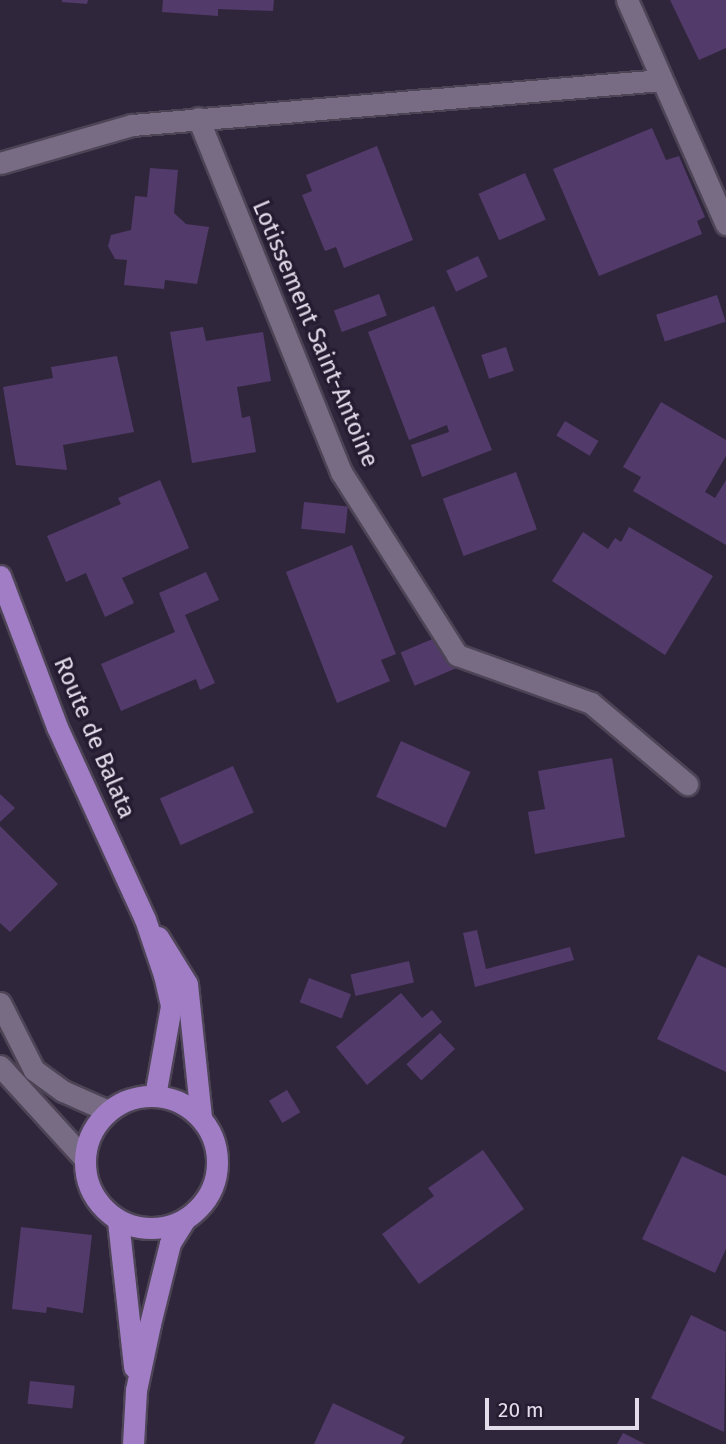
<!DOCTYPE html>
<style>
body{margin:0}
#map{position:relative;width:726px;height:1444px;overflow:hidden;background:#30263b;font-family:"Fira Sans",sans-serif}
div>[style]{position:absolute}
.building>*{inset:0;background:#523a6b;transform-origin:0 0}
.roads{filter:drop-shadow(2px 0 #4d4456) drop-shadow(-2px 0 #4d4456) drop-shadow(0 2px #4d4456) drop-shadow(0 -2px #4d4456)}
.minor>*{height:21px;margin:-10.5px;padding:0 10.5px;transform-origin:10.5px;border-radius:10.5px;background:#786c85}
.major>*{height:21px;margin:-10.5px;padding:0 10.5px;transform-origin:10.5px;border-radius:10.5px;background:#a17dc6}
.major>.ring{margin:-10.5px;padding:0;box-sizing:content-box;background:none;border:21px solid #a17dc6;border-radius:50%}
span{translate:-50% -50%;white-space:nowrap;text-align:center;line-height:1.15;-webkit-text-stroke:7px #261c31;paint-order:stroke}
.street-label{font-size:24px;color:#e3ddeb}
.scale{position:absolute;left:485px;top:1398px;width:154px;height:32px;box-sizing:border-box;border:4px solid #e3ddeb;border-top:0;padding-left:9px;font-size:21px;line-height:24px;white-space:nowrap;color:#e3ddeb;-webkit-text-stroke:5px #261c31;paint-order:stroke}
</style>
<div id="map">
<div class="building">
<i style="clip-path:polygon(62px 0,88px 0,87px 4px,62px 2px)"></i>
<i style="clip-path:polygon(163px 0,274px 0,273px 11px,218px 9px,218px 16px,162px 12px)"></i>
<i style="clip-path:polygon(670px 0,726px 0,726px 48px,699px 60px)"></i>
<i style="clip-path:polygon(652px 128px,666px 160px,679px 156px,705px 217px,697px 221px,702px 234px,599px 276px,553px 169px)"></i>
<i style="clip-path:polygon(377px 146px,413px 240px,344px 268px,336px 247px,325px 251px,302px 195px,312px 191px,306px 175px)"></i>
<i style="clip-path:polygon(150px 168px,178px 170px,174px 213px,186px 224px,209px 227px,197px 284px,165px 280px,164px 289px,124px 285px,127px 260px,115px 259px,108px 246px,111px 235px,131px 230px,135px 196px,147px 197px)"></i>
<i style="left:525px;top:173px;width:51px;height:51px;rotate:66deg"></i>
<i style="left:478px;top:256px;width:23px;height:35px;rotate:65deg"></i>
<i style="left:379px;top:294px;width:23px;height:48px;rotate:70deg"></i>
<i style="left:717px;top:295px;width:28px;height:64px;rotate:72deg"></i>
<i style="clip-path:polygon(434px 306px,492px 450px,422px 477px,411px 445px,449px 432px,447px 425px,409px 440px,368px 332px)"></i>
<i style="clip-path:polygon(203px 327px,206px 341px,263px 332px,271px 381px,237px 387px,242px 418px,250px 416px,256px 452px,192px 463px,170px 332px)"></i>
<i style="left:506px;top:347px;width:25px;height:26px;rotate:72deg"></i>
<i style="clip-path:polygon(117px 356px,134px 432px,63px 445px,67px 470px,16px 465px,3px 387px,53px 378px,51px 367px)"></i>
<i style="clip-path:polygon(661px 402px,726px 440px,726px 456px,705px 492px,715px 498px,726px 480px,726px 545px,633px 491px,641px 477px,623px 467px)"></i>
<i style="left:565px;top:421px;width:39px;height:17px;rotate:31deg"></i>
<i style="left:516px;top:472px;width:61px;height:78px;rotate:70deg"></i>
<i style="clip-path:polygon(160px 480px,189px 548px,122px 578px,134px 603px,105px 617px,86px 573px,66px 582px,47px 536px,121px 504px,118px 498px)"></i>
<i style="left:304px;top:502px;width:44px;height:27px;rotate:6deg"></i>
<i style="clip-path:polygon(629px 527px,713px 576px,665px 655px,552px 581px,583px 532px,608px 549px,615px 538px,621px 542px)"></i>
<i style="clip-path:polygon(352px 545px,396px 654px,381px 660px,390px 681px,337px 703px,286px 572px)"></i>
<i style="clip-path:polygon(206px 572px,219px 600px,185px 615px,215px 683px,200px 690px,196px 679px,121px 711px,101px 664px,175px 632px,159px 593px)"></i>
<i style="left:442px;top:635px;width:36px;height:45px;rotate:67deg"></i>
<i style="left:401px;top:741px;width:76px;height:61px;rotate:24deg"></i>
<i style="clip-path:polygon(612px 758px,625px 837px,535px 854px,528px 812px,545px 809px,538px 771px)"></i>
<i style="left:233px;top:766px;width:51px;height:80px;rotate:66deg"></i>
<i style="clip-path:polygon(0 794px,15px 808px,0 822px)"></i>
<i style="clip-path:polygon(0 826px,58px 884px,10px 932px,0 923px)"></i>
<i style="clip-path:polygon(477px 930px,486px 969px,570px 947px,574px 960px,475px 987px,463px 933px)"></i>
<i style="clip-path:polygon(698px 955px,726px 968px,726px 1072px,657px 1039px)"></i>
<i style="left:409px;top:961px;width:22px;height:60px;rotate:77deg"></i>
<i style="left:309px;top:978px;width:45px;height:26px;rotate:21deg"></i>
<i style="clip-path:polygon(401px 993px,422px 1018px,432px 1010px,442px 1022px,367px 1085px,336px 1047px)"></i>
<i style="left:440px;top:1033px;width:22px;height:46px;rotate:47deg"></i>
<i style="left:287px;top:1090px;width:26px;height:21px;rotate:59deg"></i>
<i style="clip-path:polygon(483px 1150px,524px 1209px,419px 1284px,382px 1234px,434px 1196px,428px 1188px)"></i>
<i style="clip-path:polygon(682px 1156px,726px 1176px,726px 1249px,715px 1273px,642px 1239px)"></i>
<i style="clip-path:polygon(21px 1227px,92px 1235px,83px 1313px,47px 1307px,46px 1313px,12px 1309px)"></i>
<i style="clip-path:polygon(691px 1315px,726px 1332px,724px 1432px,651px 1398px)"></i>
<i style="left:30px;top:1381px;width:45px;height:23px;rotate:6deg"></i>
<i style="clip-path:polygon(333px 1403px,405px 1437px,401px 1444px,314px 1444px)"></i>
<i style="clip-path:polygon(623px 1433px,645px 1444px,617px 1444px)"></i>
</div>
<div class="roads">
<div class="minor">
<i style="left:627px;top:0;width:245px;rotate:66.2deg"></i>
<i style="left:198px;top:118px;width:382px;rotate:68deg"></i>
<i style="left:341px;top:472px;width:217px;rotate:57.6deg"></i>
<i style="left:457px;top:655px;width:142px;rotate:19.7deg"></i>
<i style="left:591px;top:703px;width:126px;rotate:40.2deg"></i>
<i style="left:0;top:163px;width:137px;rotate:-16.1deg"></i>
<i style="left:132px;top:125px;width:531px;rotate:-4.86deg"></i>
<i style="left:0;top:1003px;width:75px;rotate:63.1deg"></i>
<i style="left:34px;top:1070px;width:36px;rotate:36deg"></i>
<i style="left:63px;top:1091px;width:49px;rotate:24deg"></i>
<i style="left:0;top:1066px;width:125px;rotate:47.6deg"></i>
</div>
<div class="major">
<i style="left:0;top:576px;width:161px;rotate:69.3deg"></i>
<i style="left:57px;top:727px;width:211px;rotate:65.4deg"></i>
<i style="left:145px;top:919px;width:59px;rotate:71.3deg"></i>
<i style="left:164px;top:975px;width:32px;rotate:77deg"></i>
<i style="left:171px;top:1006px;width:91px;rotate:100.1deg"></i>
<i style="left:158px;top:937px;width:55px;rotate:58.3deg"></i>
<i style="left:187px;top:984px;width:135px;rotate:84deg"></i>
<i class="ring" style="left:85px;top:1096px;width:111px;height:111px"></i>
<i style="left:118px;top:1221px;width:147px;rotate:83.7deg"></i>
<i style="left:133px;top:1444px;width:54px;rotate:-86.8deg"></i>
<i style="left:136px;top:1390px;width:67px;rotate:-78deg"></i>
<i style="left:150px;top:1324px;width:83px;rotate:-76.1deg"></i>
<i style="left:170px;top:1243px;width:26px;rotate:-58deg"></i>
</div>
</div>
<div class="street-label">
<span style="left:315px;top:334px;rotate:67deg">Lotissement Saint-Antoine</span>
<span style="left:94px;top:738px;rotate:67deg">Route de Balata</span>
</div>
<div class="scale">20 m</div>
</div>
